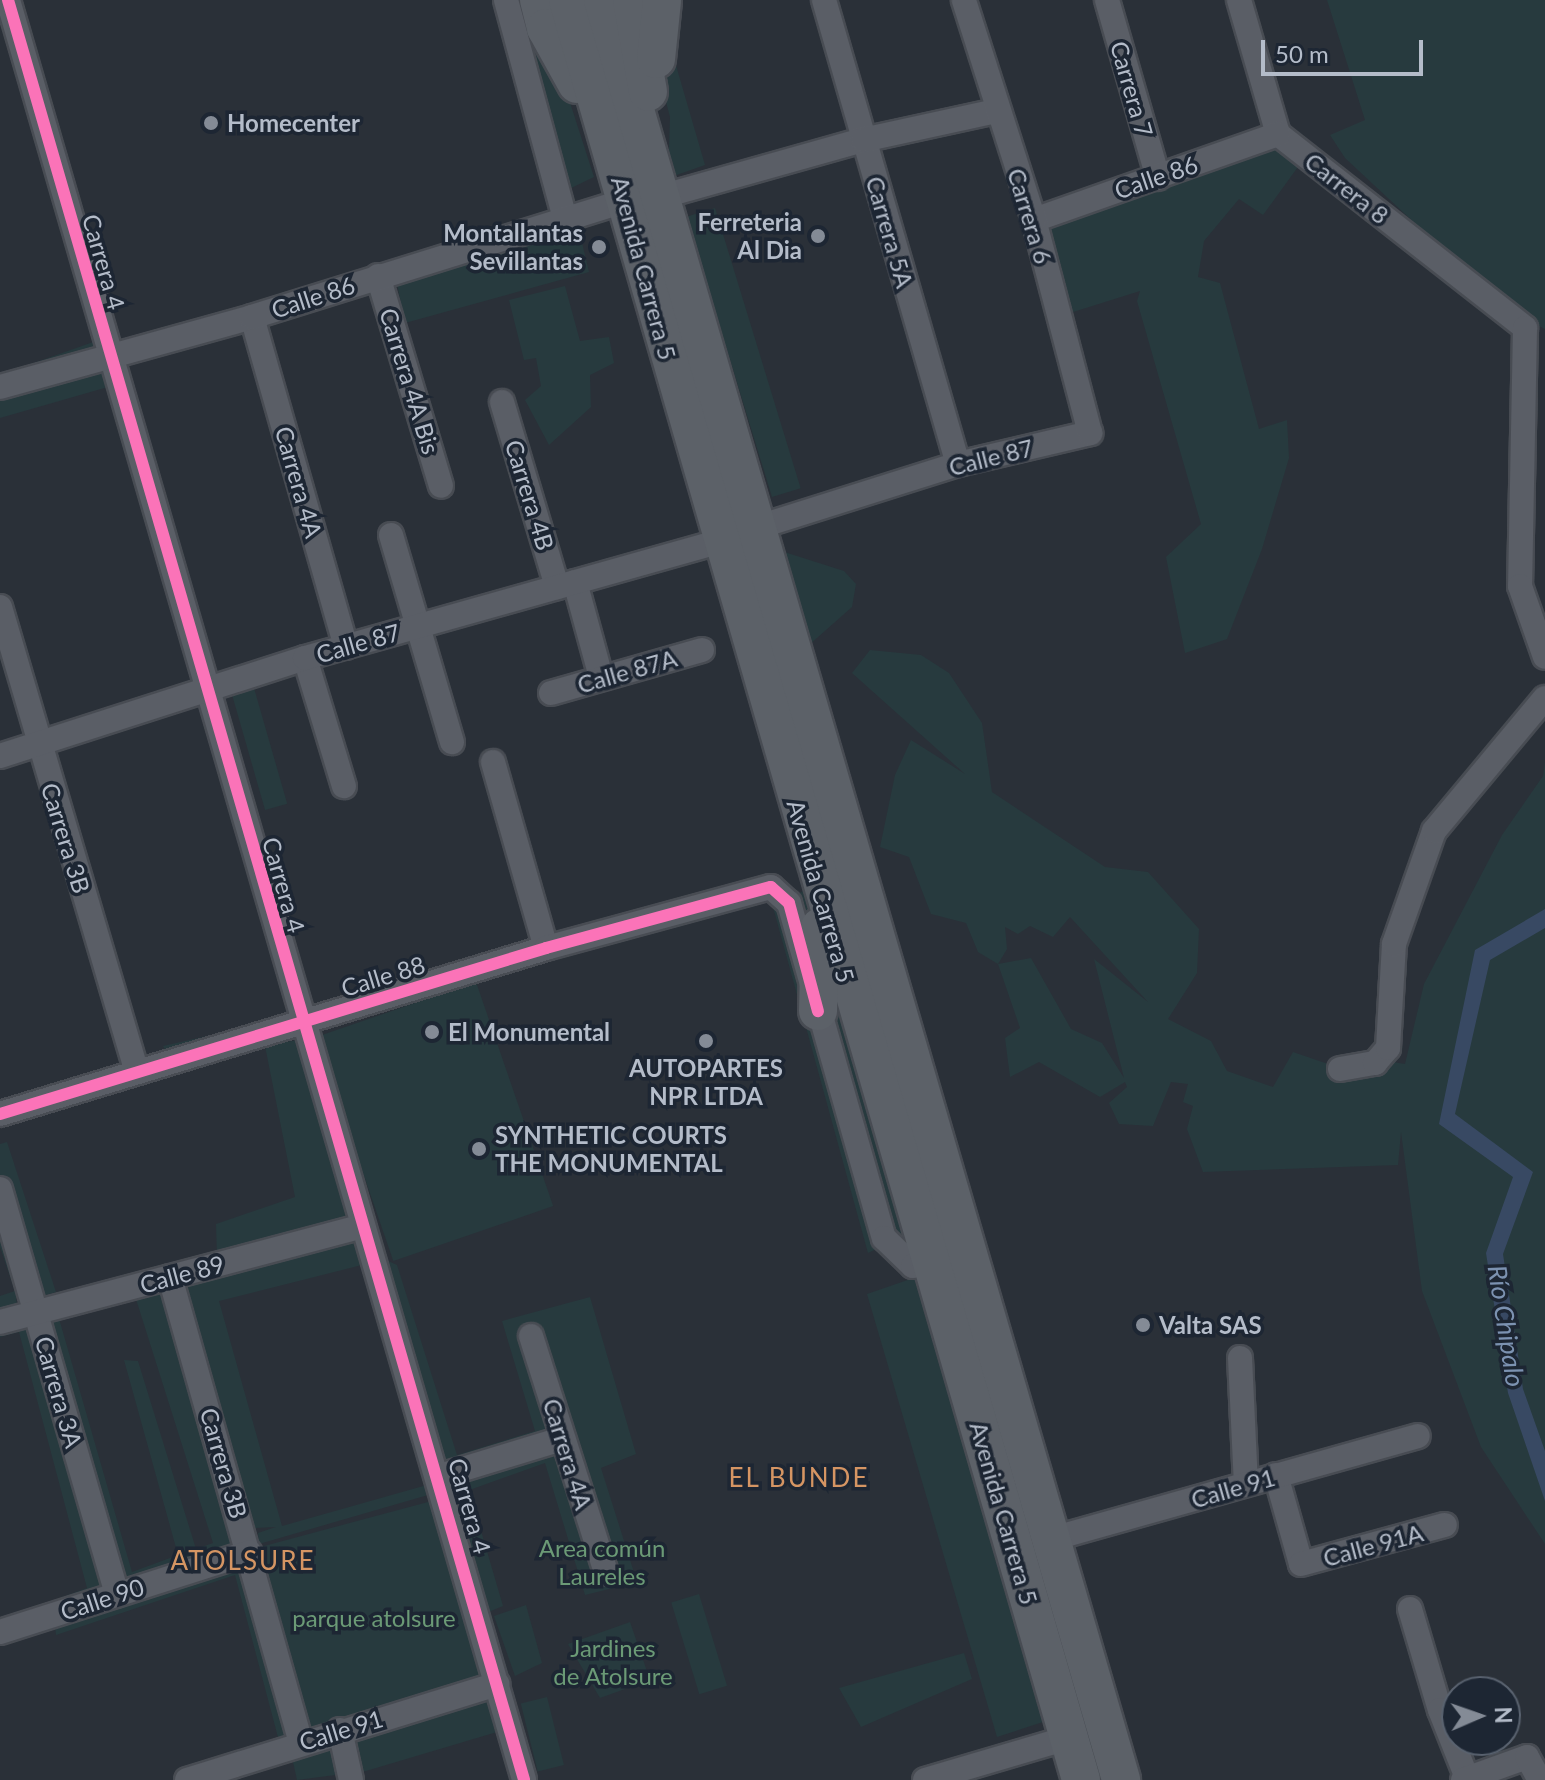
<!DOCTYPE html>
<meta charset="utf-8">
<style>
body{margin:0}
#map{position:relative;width:1545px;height:1780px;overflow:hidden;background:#2a3038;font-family:Lato,sans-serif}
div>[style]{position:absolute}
.green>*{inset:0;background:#273a3e;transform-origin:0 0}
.water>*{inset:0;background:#384963}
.roads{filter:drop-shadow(2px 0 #484c53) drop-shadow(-2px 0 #484c53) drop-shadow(0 2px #484c53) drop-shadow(0 -2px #484c53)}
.street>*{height:24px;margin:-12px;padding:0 12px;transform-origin:12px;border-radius:12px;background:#5a5e66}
.primary>*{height:38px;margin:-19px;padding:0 19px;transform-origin:19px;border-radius:19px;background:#5c6168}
.cycleway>*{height:12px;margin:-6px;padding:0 6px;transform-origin:6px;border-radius:6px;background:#fb73b8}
.dots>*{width:22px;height:22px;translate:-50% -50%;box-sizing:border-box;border:4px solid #1d2633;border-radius:50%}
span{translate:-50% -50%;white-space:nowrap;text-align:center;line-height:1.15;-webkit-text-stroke:7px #1d2633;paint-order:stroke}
.street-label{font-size:24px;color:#b4bcc9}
.poi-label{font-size:24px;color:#b4bcc9;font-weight:700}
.left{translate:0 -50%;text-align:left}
.right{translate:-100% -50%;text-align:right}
.park-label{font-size:24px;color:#6b9a76}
.water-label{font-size:26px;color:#7c92b1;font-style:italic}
.neighbourhood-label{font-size:26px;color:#d59563;letter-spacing:2px}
.north{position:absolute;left:1441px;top:1676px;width:80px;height:80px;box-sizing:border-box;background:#1d2633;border:2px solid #59626f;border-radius:50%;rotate:88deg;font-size:22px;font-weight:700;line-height:32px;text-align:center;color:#b4bcc9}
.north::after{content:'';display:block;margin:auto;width:28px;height:36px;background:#848b96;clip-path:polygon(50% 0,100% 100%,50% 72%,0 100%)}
.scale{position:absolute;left:1261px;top:40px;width:162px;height:36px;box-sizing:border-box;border:4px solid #b4bcc9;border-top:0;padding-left:10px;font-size:24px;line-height:28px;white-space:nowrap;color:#b4bcc9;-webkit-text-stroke:6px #1d2633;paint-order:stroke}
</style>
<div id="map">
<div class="green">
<i style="clip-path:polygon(515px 0,537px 0,594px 177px,565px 191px)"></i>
<i style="clip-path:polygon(639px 0,657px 0,705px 165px,668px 178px,670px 117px)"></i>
<i style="clip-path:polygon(1327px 0,1545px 0,1545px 329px,1509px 311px,1345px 158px,1330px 135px,1365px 120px)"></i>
<i style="clip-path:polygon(1280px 141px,1303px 160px,1263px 215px,1239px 199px,1204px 241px,1198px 277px,1220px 283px,1259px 429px,1287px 420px,1289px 458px,1262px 549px,1227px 639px,1185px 653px,1166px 557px,1201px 524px,1137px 301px,1140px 291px,1070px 313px,1048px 222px)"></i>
<i style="left:715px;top:208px;width:293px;height:30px;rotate:73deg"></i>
<i style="clip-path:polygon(577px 222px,589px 272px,405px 323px,396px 279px)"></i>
<i style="clip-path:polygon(565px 286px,580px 341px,609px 337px,614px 363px,590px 375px,591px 407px,549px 445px,525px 400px,541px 386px,536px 358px,524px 360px,509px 300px)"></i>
<i style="clip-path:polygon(96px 341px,108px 387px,0 418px,0 375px)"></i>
<i style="clip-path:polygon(775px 549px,844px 571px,856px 584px,852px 607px,800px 653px)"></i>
<i style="clip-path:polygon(evenodd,870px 650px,921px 655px,949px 673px,982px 723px,992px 792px,1105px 867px,1148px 872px,1199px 929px,1197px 973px,1168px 1019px,1211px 1041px,1227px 1071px,1273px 1087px,1293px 1052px,1334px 1066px,1374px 1059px,1405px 1064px,1424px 984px,1502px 835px,1543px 776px,1545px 762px,1545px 1544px,1481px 1447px,1422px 1291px,1401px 1132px,1398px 1165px,1203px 1172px,1187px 1129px,1193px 1106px,1183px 1102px,1188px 1084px,1171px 1082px,1153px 1126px,1119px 1124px,1109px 1103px,1127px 1087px,1125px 1082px,1100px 1097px,1039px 1062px,1010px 1077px,1005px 1038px,1020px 1028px,998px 964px,978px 952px,966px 923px,931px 914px,909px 857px,880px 847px,895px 775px,911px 740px,965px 774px,852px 673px,870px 650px,1070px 917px,1148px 1002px,1094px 959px,1124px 1078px,1102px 1043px,1071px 1029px,1031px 958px,998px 964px,1007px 949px,1005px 927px,1018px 934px,1030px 926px,1053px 937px,1070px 917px)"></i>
<i style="left:250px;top:674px;width:135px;height:23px;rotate:74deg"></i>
<i style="clip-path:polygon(805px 890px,911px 1232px,868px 1253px,773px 907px)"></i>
<i style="left:476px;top:982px;width:237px;height:169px;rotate:71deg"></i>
<i style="clip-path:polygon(260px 1024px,265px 1045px,306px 1039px,350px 1216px,217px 1257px,216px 1224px,295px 1197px,265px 1046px,177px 1070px,163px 1046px)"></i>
<i style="clip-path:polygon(7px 1142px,56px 1292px,19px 1303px,16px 1296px,19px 1330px,58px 1315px,132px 1572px,178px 1555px,124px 1360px,138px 1361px,196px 1549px,213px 1543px,135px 1296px,166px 1291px,291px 1735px,279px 1741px,235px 1575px,56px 1635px,52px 1601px,87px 1588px,19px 1332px,0 1337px,0 1296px,15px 1291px,0 1247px,0 1144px)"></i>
<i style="clip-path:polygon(355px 1236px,360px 1248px,397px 1265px,457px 1455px,535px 1431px,502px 1321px,590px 1297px,636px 1454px,601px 1468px,637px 1582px,585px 1595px,545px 1463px,461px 1493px,453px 1464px,425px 1475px,362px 1265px,219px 1301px,282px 1526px,434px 1483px,435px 1493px,259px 1544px,258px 1533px,276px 1527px,253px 1528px,184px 1285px)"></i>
<i style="clip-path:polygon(925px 1274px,1043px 1722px,997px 1737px,867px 1294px)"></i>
<i style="left:443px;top:1498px;width:191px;height:199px;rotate:75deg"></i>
<i style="clip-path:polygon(472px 1500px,503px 1606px,486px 1613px,458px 1503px)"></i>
<i style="left:699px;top:1594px;width:96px;height:29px;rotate:73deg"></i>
<i style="clip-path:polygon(526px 1605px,542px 1663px,515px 1676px,494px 1616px)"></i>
<i style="clip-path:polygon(630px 1622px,650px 1680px,600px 1698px,568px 1644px)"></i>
<i style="clip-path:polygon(964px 1653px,972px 1679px,861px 1727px,839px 1688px)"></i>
<i style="clip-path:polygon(500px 1694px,497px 1732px,366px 1771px,297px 1780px,293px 1762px)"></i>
<i style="left:547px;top:1697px;width:70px;height:27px;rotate:76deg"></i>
</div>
<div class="water">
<i style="clip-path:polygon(1545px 909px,1545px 928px,1490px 960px,1455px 1114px,1533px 1172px,1503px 1254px,1523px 1389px,1545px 1451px,1545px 1501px,1508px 1393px,1486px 1253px,1513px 1177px,1439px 1124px,1475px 950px)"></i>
</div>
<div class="roads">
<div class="street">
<i style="left:8px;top:0;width:1853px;rotate:73.83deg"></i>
<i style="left:506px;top:0;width:226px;rotate:74.9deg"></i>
<i style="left:824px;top:0;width:483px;rotate:73.9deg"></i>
<i style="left:1107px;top:0;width:185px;rotate:74deg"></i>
<i style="left:1239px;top:0;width:140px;rotate:73.8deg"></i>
<i style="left:1278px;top:134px;width:314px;rotate:38.1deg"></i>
<i style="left:1525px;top:328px;width:258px;rotate:91.1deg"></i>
<i style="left:1520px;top:586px;width:75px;rotate:70.6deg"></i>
<i style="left:660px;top:197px;width:211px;rotate:-15.7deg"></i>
<i style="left:863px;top:140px;width:136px;rotate:-12.3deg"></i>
<i style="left:1034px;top:220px;width:259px;rotate:-19.4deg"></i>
<i style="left:378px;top:276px;width:219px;rotate:73.3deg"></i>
<i style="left:252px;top:317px;width:343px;rotate:74.1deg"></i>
<i style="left:0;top:387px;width:262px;rotate:-15.5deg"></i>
<i style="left:252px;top:317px;width:391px;rotate:-17.3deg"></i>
<i style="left:502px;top:402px;width:193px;rotate:73.4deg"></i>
<i style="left:755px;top:528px;width:213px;rotate:-17.5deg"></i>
<i style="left:958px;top:464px;width:136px;rotate:-13.2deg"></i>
<i style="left:1090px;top:433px;width:220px;rotate:-104.7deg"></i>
<i style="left:1034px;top:220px;width:231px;rotate:-107.7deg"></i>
<i style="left:391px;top:535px;width:216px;rotate:73.6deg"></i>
<i style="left:575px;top:582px;width:98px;rotate:74.7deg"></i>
<i style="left:0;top:607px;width:482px;rotate:73.6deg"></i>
<i style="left:305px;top:658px;width:134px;rotate:73.1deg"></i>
<i style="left:551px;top:693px;width:157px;rotate:-15.9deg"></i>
<i style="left:0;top:756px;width:320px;rotate:-17.8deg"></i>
<i style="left:305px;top:658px;width:431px;rotate:-15.7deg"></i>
<i style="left:493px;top:762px;width:193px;rotate:74.1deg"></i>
<i style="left:1340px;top:1069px;width:36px;rotate:-10deg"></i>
<i style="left:1375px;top:1063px;width:20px;rotate:-49deg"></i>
<i style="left:1388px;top:1048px;width:104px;rotate:-86.7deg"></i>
<i style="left:1394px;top:944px;width:120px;rotate:-70.5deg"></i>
<i style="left:1434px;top:831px;width:173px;rotate:-50.2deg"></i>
<i style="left:0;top:1114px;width:571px;rotate:-16.91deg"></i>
<i style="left:546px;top:948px;width:233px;rotate:-15.2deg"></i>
<i style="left:771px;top:887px;width:24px;rotate:42deg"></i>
<i style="left:789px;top:903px;width:348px;rotate:74.2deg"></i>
<i style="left:884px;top:1238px;width:40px;rotate:44deg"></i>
<i style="left:913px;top:1266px;width:30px;rotate:-9deg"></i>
<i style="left:0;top:1189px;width:422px;rotate:73.9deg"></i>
<i style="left:170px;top:1277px;width:483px;rotate:74.3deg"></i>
<i style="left:0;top:1322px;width:375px;rotate:-14.8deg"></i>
<i style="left:531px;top:1336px;width:248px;rotate:72.4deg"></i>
<i style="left:1240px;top:1358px;width:126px;rotate:87.3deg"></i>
<i style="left:1276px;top:1475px;width:92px;rotate:74.3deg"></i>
<i style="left:1301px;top:1564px;width:149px;rotate:-15.2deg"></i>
<i style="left:440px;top:1476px;width:127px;rotate:-16.9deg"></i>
<i style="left:1048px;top:1540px;width:384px;rotate:-15.7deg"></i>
<i style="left:1410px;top:1609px;width:105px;rotate:73.5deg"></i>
<i style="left:1440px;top:1710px;width:73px;rotate:68.3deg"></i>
<i style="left:0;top:1632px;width:262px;rotate:-17.7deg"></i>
<i style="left:340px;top:1730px;width:51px;rotate:77.6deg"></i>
<i style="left:187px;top:1780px;width:325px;rotate:-17.2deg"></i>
<i style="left:925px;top:1780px;width:149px;rotate:-16.4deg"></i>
<i style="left:1463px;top:1780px;width:68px;rotate:-19.8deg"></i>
<i style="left:1527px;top:1757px;width:26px;rotate:61deg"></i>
</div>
<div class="primary">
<i style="left:539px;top:0;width:29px;rotate:76deg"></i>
<i style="left:546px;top:28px;width:64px;rotate:61deg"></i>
<i style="left:568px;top:0;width:1852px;rotate:73.92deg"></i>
<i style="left:603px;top:0;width:1854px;rotate:73.77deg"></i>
<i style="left:632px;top:0;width:93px;rotate:80.1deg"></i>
<i style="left:656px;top:59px;width:58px;rotate:-84.1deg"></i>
<i style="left:818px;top:1011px;width:84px;rotate:-88.6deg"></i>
</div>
</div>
<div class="cycleway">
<i style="left:8px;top:0;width:1853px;rotate:73.83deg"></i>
<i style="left:0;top:1114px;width:571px;rotate:-16.91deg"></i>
<i style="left:546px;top:948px;width:233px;rotate:-15.2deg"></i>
<i style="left:771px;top:887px;width:24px;rotate:42deg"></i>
<i style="left:789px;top:903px;width:112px;rotate:75deg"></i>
</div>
<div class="dots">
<i style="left:211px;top:123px;background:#848b96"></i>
<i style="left:818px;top:236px;background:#848b96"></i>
<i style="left:599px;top:247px;background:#848b96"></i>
<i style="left:432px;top:1032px;background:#848b96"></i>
<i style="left:706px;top:1041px;background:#848b96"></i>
<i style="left:479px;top:1149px;background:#848b96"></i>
<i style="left:1143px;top:1325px;background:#848b96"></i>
</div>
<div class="street-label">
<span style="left:1132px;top:89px;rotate:74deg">Carrera 7</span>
<span style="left:1156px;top:177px;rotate:-19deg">Calle 86</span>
<span style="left:1347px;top:188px;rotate:38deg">Carrera 8</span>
<span style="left:1030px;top:216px;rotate:73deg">Carrera 6</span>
<span style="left:890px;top:232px;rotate:74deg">Carrera 5A</span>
<span style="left:104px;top:262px;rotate:74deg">Carrera 4</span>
<span style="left:644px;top:268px;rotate:75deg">Avenida Carrera 5</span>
<span style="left:313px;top:297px;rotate:-18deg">Calle 86</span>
<span style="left:410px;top:381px;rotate:73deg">Carrera 4A Bis</span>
<span style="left:991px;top:457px;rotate:-14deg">Calle 87</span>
<span style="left:299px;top:482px;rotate:74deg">Carrera 4A</span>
<span style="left:530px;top:495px;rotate:73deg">Carrera 4B</span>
<span style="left:358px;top:643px;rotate:-16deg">Calle 87</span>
<span style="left:627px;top:671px;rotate:-16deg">Calle 87A</span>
<span style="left:66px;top:838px;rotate:73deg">Carrera 3B</span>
<span style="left:284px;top:885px;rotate:74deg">Carrera 4</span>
<span style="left:821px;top:891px;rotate:74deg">Avenida Carrera 5</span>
<span style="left:383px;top:976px;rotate:-17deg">Calle 88</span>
<span style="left:182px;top:1274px;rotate:-15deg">Calle 89</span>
<span style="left:59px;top:1392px;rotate:74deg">Carrera 3A</span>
<span style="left:568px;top:1454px;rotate:73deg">Carrera 4A</span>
<span style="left:224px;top:1463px;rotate:74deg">Carrera 3B</span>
<span style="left:1233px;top:1488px;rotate:-16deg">Calle 91</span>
<span style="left:470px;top:1506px;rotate:74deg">Carrera 4</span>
<span style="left:1004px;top:1513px;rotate:74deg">Avenida Carrera 5</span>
<span style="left:1373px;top:1545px;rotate:-15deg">Calle 91A</span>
<span style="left:102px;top:1599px;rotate:-18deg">Calle 90</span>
<span style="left:341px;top:1730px;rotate:-17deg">Calle 91</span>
</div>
<div class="poi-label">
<span class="left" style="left:227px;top:123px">Homecenter</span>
<span class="right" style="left:802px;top:236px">Ferreteria<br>Al Dia</span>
<span class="right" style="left:583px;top:247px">Montallantas<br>Sevillantas</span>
<span class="left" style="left:448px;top:1032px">El Monumental</span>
<span style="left:706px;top:1082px">AUTOPARTES<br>NPR LTDA</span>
<span class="left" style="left:495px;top:1149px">SYNTHETIC COURTS<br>THE MONUMENTAL</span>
<span class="left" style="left:1159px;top:1325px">Valta SAS</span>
</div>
<div class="park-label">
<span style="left:602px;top:1562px">Area común<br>Laureles</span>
<span style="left:374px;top:1618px">parque atolsure</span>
<span style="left:613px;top:1662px">Jardines<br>de Atolsure</span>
</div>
<div class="water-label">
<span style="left:1506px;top:1326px;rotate:81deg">Río Chipalo</span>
</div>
<div class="neighbourhood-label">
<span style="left:799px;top:1478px">EL BUNDE</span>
<span style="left:243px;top:1561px">ATOLSURE</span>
</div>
<div class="north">N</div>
<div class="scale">50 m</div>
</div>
